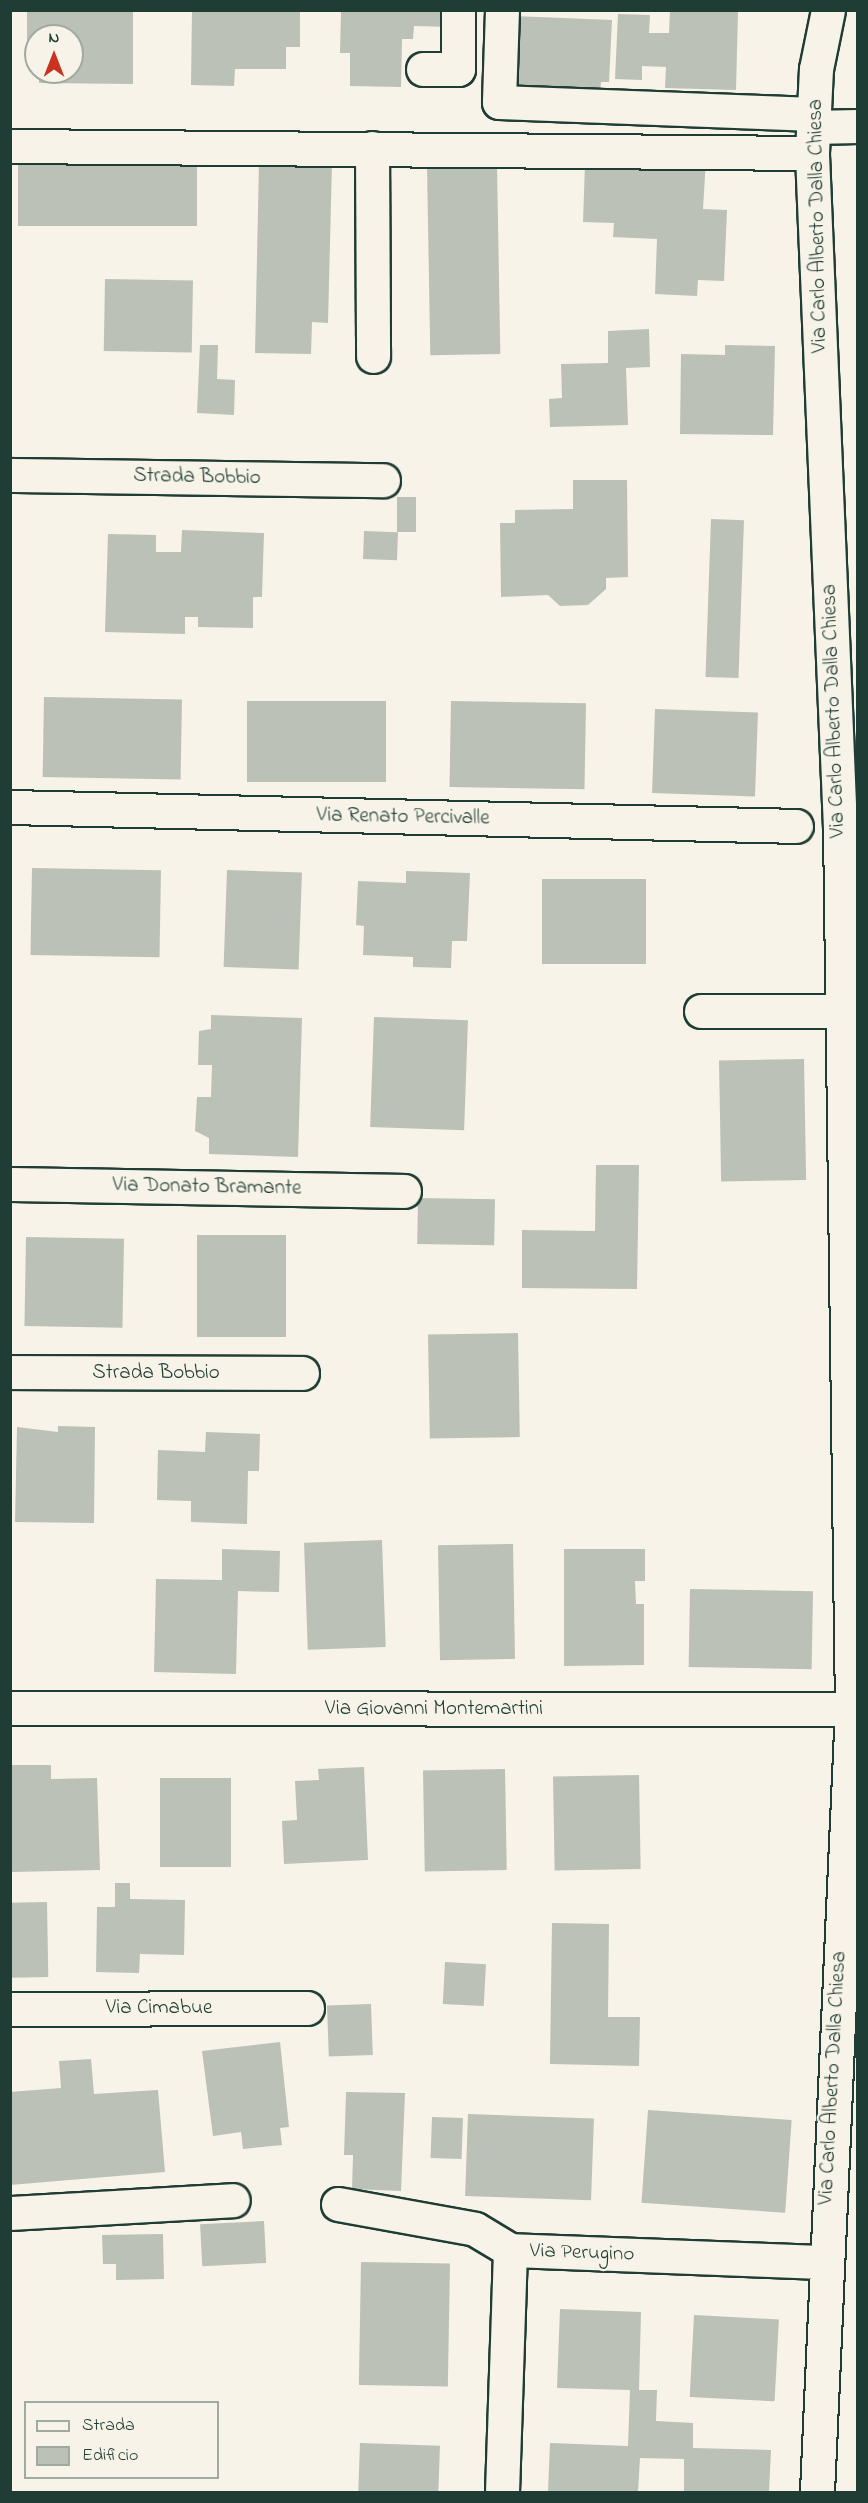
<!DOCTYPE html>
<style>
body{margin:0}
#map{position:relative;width:868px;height:2503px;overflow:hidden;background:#f7f3e8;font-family:"Indie Flower",sans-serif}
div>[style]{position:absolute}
.building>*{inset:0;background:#bbc1b6;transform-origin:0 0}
.roads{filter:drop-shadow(2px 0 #1f3d34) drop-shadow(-2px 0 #1f3d34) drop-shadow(0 2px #1f3d34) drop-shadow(0 -2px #1f3d34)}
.minor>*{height:33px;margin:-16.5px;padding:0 16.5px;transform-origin:16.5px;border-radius:16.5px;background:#f7f3e8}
span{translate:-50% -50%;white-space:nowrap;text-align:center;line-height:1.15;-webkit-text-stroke:4.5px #f7f3e8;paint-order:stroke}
.street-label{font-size:21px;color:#1f3d34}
.frame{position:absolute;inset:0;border:12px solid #1f3d34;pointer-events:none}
.legend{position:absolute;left:24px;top:2401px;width:195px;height:78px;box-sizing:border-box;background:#f7f3e8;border:2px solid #a1aaa0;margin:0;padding:8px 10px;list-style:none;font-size:18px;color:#1f3d34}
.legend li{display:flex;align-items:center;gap:12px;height:30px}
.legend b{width:30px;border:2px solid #a1aaa0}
.north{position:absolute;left:24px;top:24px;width:60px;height:60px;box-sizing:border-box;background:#f7f3e8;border:2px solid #a1aaa0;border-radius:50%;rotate:0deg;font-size:16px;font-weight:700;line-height:24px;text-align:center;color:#1f3d34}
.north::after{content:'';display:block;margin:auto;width:21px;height:27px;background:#c8321e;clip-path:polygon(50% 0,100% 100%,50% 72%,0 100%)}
</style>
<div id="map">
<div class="building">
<i style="clip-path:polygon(27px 10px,133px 10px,133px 84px,39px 83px,39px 72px,72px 72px,72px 36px,36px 36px,36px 54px,27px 54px)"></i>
<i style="clip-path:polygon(192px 10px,300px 10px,300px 47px,286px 47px,286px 69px,235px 69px,234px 86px,191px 85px)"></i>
<i style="clip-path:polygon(450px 10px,449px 27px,414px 26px,413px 39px,402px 39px,401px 87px,350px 86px,350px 53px,340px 53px,341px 11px)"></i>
<i style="clip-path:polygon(670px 10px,738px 12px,736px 90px,665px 88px,666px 67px,642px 66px,642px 80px,615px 79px,618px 14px,650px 15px,649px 33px,669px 33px)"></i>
<i style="clip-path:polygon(513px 16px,612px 20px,609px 82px,601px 82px,600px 93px,509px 89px)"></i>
<i style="clip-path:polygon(706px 159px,703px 209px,727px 210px,724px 281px,698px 280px,697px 296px,655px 294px,657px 239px,613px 237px,614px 223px,583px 222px,585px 164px)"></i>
<i style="left:18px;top:160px;width:179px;height:66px"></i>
<i style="clip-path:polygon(259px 161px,332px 163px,328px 323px,312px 322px,311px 354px,255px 353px)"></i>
<i style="left:497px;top:165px;width:189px;height:70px;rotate:89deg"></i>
<i style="left:105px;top:279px;width:88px;height:72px;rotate:1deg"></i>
<i style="clip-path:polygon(649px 329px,650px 367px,626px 368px,628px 425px,550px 427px,549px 399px,562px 398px,561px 364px,608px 363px,608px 331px)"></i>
<i style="clip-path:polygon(200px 345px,218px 345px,217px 379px,235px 380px,234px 415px,197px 413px)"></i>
<i style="clip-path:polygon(725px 345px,775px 346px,773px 435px,680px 434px,681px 354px,725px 355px)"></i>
<i style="clip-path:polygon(573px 480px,627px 480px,628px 577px,606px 578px,606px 589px,588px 605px,560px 606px,548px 595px,501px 597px,500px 523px,515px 523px,515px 510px,573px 509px)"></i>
<i style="left:397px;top:497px;width:19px;height:35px"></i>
<i style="left:711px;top:519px;width:33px;height:158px;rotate:2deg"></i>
<i style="clip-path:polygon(182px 530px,264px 533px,262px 597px,253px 597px,253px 628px,198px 627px,198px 617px,185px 617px,185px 634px,105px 632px,108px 534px,156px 535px,156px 552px,181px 552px)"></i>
<i style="left:364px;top:531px;width:34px;height:28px;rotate:2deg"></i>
<i style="left:44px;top:697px;width:138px;height:80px;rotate:1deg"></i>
<i style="left:247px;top:701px;width:139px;height:81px"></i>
<i style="left:451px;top:701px;width:135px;height:86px;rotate:1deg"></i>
<i style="left:655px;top:709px;width:103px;height:84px;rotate:2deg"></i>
<i style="left:32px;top:868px;width:129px;height:87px;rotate:1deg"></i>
<i style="left:227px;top:870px;width:75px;height:97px;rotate:2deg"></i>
<i style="clip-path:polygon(406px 871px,470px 873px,467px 941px,452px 941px,451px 968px,413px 967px,413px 957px,363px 955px,364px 926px,356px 925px,358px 881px,406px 883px)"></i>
<i style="left:542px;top:879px;width:104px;height:85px"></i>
<i style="clip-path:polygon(211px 1015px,302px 1018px,298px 1157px,209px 1154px,209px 1138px,195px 1131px,197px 1097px,211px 1097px,212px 1065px,198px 1065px,199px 1031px,211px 1029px)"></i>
<i style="left:374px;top:1017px;width:94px;height:110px;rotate:2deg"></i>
<i style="left:804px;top:1059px;width:121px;height:85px;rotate:89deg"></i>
<i style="clip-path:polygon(596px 1165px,639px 1165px,637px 1289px,522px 1288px,522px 1230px,595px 1231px)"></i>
<i style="left:418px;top:1198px;width:77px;height:46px;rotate:1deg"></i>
<i style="left:197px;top:1235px;width:89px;height:102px"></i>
<i style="left:26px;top:1237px;width:98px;height:89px;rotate:1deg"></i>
<i style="left:518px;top:1333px;width:104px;height:90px;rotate:89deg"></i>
<i style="clip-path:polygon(58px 1426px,95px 1427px,94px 1523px,15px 1522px,17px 1427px,58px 1432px)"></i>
<i style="clip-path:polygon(206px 1432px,260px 1434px,259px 1471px,248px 1471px,247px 1524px,191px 1522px,191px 1501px,157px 1500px,158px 1450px,205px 1452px)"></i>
<i style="left:382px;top:1540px;width:107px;height:78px;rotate:88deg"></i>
<i style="left:513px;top:1544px;width:115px;height:75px;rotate:89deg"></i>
<i style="clip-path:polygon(222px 1549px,280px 1551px,279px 1592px,238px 1591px,236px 1674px,154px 1672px,156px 1579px,222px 1580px)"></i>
<i style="clip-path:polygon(564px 1549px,645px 1549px,645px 1581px,635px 1581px,636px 1604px,644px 1604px,644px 1665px,564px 1666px)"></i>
<i style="left:690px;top:1589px;width:123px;height:78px;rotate:1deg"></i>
<i style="clip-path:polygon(10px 1765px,51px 1765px,51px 1779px,97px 1778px,100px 1870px,11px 1872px)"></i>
<i style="clip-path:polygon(364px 1767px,368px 1860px,284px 1864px,282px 1821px,297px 1820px,295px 1781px,319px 1780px,318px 1769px)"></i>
<i style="left:505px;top:1769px;width:101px;height:82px;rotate:89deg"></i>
<i style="left:639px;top:1775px;width:94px;height:86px;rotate:89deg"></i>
<i style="left:160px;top:1778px;width:71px;height:89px"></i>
<i style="clip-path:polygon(115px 1883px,130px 1883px,130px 1899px,185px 1900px,184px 1955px,140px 1954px,139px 1973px,96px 1972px,97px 1907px,115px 1907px)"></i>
<i style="left:47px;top:1902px;width:75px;height:37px;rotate:89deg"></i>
<i style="clip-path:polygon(552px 1923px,609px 1924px,608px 2017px,640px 2017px,639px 2066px,550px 2064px)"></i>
<i style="left:445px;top:1962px;width:41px;height:42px;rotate:3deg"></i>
<i style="left:371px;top:2004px;width:51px;height:44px;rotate:88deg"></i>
<i style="clip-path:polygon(280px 2042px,289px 2127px,280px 2128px,282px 2145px,243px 2149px,241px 2132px,213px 2136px,202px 2051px)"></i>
<i style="clip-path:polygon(91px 2059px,94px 2094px,158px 2090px,165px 2172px,10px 2185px,10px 2092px,61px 2088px,59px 2061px)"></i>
<i style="clip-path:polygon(346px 2092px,405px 2093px,401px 2191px,352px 2189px,353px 2155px,344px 2155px)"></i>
<i style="left:648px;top:2110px;width:144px;height:93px;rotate:4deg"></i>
<i style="left:468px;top:2114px;width:126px;height:82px;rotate:2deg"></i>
<i style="left:432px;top:2117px;width:31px;height:41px;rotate:2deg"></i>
<i style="left:264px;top:2221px;width:42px;height:64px;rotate:87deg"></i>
<i style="clip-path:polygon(163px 2234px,164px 2279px,116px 2280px,116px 2264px,103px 2264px,102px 2235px)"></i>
<i style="left:361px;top:2262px;width:89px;height:123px;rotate:1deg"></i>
<i style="clip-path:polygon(560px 2309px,641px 2312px,639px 2390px,657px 2390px,656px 2421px,693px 2423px,693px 2448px,771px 2450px,769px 2492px,684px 2492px,684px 2459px,640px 2458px,638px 2492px,548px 2492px,550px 2443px,628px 2446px,630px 2390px,557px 2388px)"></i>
<i style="left:694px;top:2315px;width:85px;height:82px;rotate:3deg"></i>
<i style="left:360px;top:2443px;width:80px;height:49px;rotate:2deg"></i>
</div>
<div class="roads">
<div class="minor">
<i style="left:502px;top:10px;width:92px;rotate:91.9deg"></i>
<i style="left:499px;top:102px;width:315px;rotate:2.2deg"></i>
<i style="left:423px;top:69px;width:35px"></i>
<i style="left:458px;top:69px;width:59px;rotate:-90deg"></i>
<i style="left:813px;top:127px;width:45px;rotate:-1.3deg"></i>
<i style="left:10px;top:146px;width:802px;rotate:0.5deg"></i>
<i style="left:372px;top:148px;width:208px;rotate:89.7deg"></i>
<i style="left:10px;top:475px;width:373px;rotate:0.8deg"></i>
<i style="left:10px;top:807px;width:786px;rotate:1.38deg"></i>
<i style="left:701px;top:1011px;width:141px"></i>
<i style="left:10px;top:1184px;width:394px;rotate:1deg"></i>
<i style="left:10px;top:1372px;width:292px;rotate:0.2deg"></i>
<i style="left:10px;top:1708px;width:848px;rotate:0.07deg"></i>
<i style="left:10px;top:2009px;width:297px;rotate:-0.2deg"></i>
<i style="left:338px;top:2204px;width:139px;rotate:10.3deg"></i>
<i style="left:475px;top:2229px;width:41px;rotate:31deg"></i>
<i style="left:10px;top:2213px;width:223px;rotate:-3.3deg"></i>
<i style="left:502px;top:2492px;width:242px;rotate:-88.1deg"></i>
<i style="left:510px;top:2250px;width:314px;rotate:2.2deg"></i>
<i style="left:817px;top:2492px;width:784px;rotate:-87.44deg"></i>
<i style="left:852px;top:1709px;width:881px;rotate:-90.78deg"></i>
<i style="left:840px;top:828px;width:676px;rotate:-92.38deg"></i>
<i style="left:812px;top:153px;width:84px;rotate:-87.3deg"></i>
<i style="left:816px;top:69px;width:60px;rotate:-78.5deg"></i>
</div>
</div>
<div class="street-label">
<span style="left:818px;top:226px;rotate:-91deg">Via Carlo Alberto Dalla Chiesa</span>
<span style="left:197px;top:477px;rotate:1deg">Strada Bobbio</span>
<span style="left:834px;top:711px;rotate:-92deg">Via Carlo Alberto Dalla Chiesa</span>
<span style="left:403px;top:817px;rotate:1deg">Via Renato Percivalle</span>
<span style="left:207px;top:1187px;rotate:1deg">Via Donato Bramante</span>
<span style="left:156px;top:1373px">Strada Bobbio</span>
<span style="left:434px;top:1709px">Via Giovanni Montemartini</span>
<span style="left:159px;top:2008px">Via Cimabue</span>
<span style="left:833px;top:2078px;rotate:-87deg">Via Carlo Alberto Dalla Chiesa</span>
<span style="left:582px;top:2253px;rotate:2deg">Via Perugino</span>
</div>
<div class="frame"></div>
<ul class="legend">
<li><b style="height:8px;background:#f7f3e8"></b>Strada</li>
<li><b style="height:16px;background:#bbc1b6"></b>Edificio</li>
</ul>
<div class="north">N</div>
</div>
